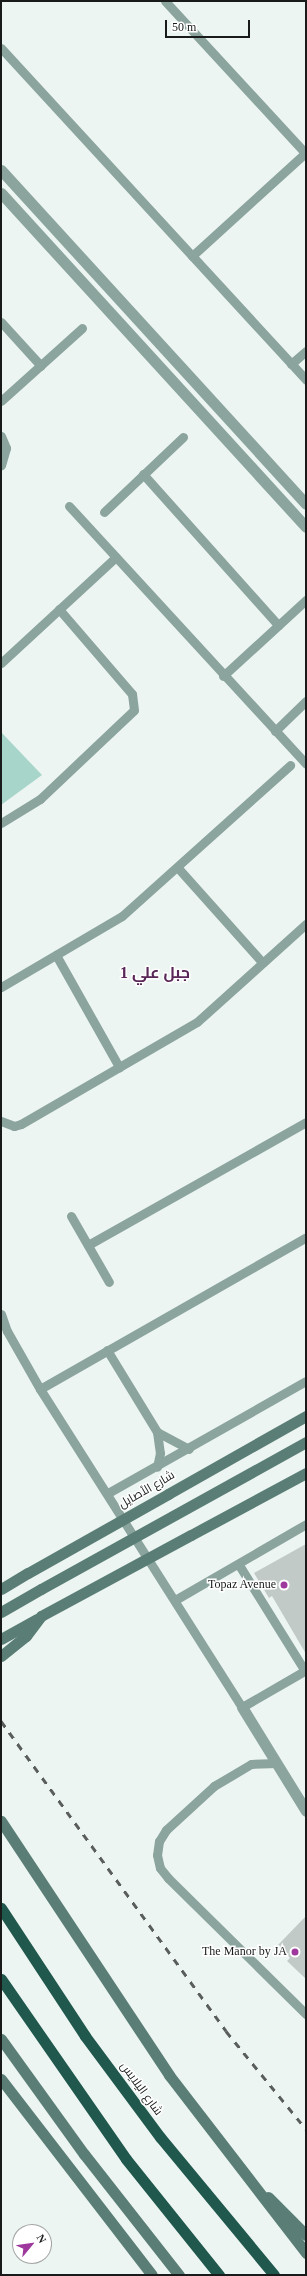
<!DOCTYPE html>
<meta charset="utf-8">
<style>
body{margin:0}
#map{position:relative;width:307px;height:2276px;overflow:hidden;background:#ecf5f2;font-family:"Times New Roman",Cairo,serif}
div>[style]{position:absolute}
.green>*{inset:0;background:#a8d5ca}
.building>*{inset:0;background:#c2cac8}
.minor>*{height:9px;margin:-4.5px;padding:0 4.5px;transform-origin:4.5px;border-radius:4.5px;background:#8ca49e}
.tertiary>*{height:11px;margin:-5.5px;padding:0 5.5px;transform-origin:5.5px;border-radius:5.5px;background:#8ca49e}
.secondary>*{height:11px;margin:-5.5px;padding:0 5.5px;transform-origin:5.5px;border-radius:5.5px;background:#5a7e75}
.trunk>*{height:11px;margin:-5.5px;padding:0 5.5px;transform-origin:5.5px;border-radius:5.5px;background:#21584d}
.rail>*{height:3px;margin-top:-1.5px;transform-origin:0;background:repeating-linear-gradient(90deg,#595d5c 0 7px,transparent 0 14px)}
.secondary-bridge>*{height:11px;margin:-5.5px;padding:0 5.5px;transform-origin:5.5px;border-radius:5.5px;background:#5a7e75}
.dots>*{width:11px;height:11px;translate:-50% -50%;box-sizing:border-box;border:2px solid #fff;border-radius:50%}
span{translate:-50% -50%;white-space:nowrap;text-align:center;line-height:1.15;-webkit-text-stroke:3px #fff;paint-order:stroke}
.street-label{font-size:12px;color:#181b1a}
.poi-label{font-size:12px;color:#181b1a}
.right{translate:-100% -50%;text-align:right}
.district-label{font-size:16px;color:#592758;font-weight:700}
.frame{position:absolute;inset:0;border:2px solid #181b1a;pointer-events:none}
.north{position:absolute;left:12px;top:2224px;width:40px;height:40px;box-sizing:border-box;background:#fff;border:1px solid #a3a4a3;border-radius:50%;rotate:61deg;font-size:11px;font-weight:700;line-height:16px;text-align:center;color:#181b1a}
.north::after{content:'';display:block;margin:auto;width:14px;height:18px;background:#9e389d;clip-path:polygon(50% 0,100% 100%,50% 72%,0 100%)}
.scale{position:absolute;left:165px;top:20px;width:85px;height:18px;box-sizing:border-box;border:2px solid #181b1a;border-top:0;padding-left:5px;font-size:12px;line-height:14px;white-space:nowrap;color:#181b1a;-webkit-text-stroke:3px #fff;paint-order:stroke}
</style>
<div id="map">
<div class="green">
<i style="clip-path:polygon(1px 732px,42px 775px,1px 805px)"></i>
</div>
<div class="building">
<i style="clip-path:polygon(306px 1544px,306px 1654px,272px 1596px,269px 1598px,254px 1573px)"></i>
<i style="clip-path:polygon(306px 1916px,306px 1979px,287px 1961px,290px 1958px,278px 1945px)"></i>
</div>
<div class="minor">
<i style="left:165px;top:1px;width:208px;rotate:47.3deg"></i>
<i style="left:1px;top:48px;width:451px;rotate:47.4deg"></i>
<i style="left:192px;top:256px;width:153px;rotate:-42.3deg"></i>
<i style="left:1px;top:322px;width:59px;rotate:47.7deg"></i>
<i style="left:291px;top:364px;width:20px;rotate:-41deg"></i>
<i style="left:1px;top:401px;width:109px;rotate:-42deg"></i>
<i style="left:1px;top:436px;width:13px;rotate:67deg"></i>
<i style="left:6px;top:448px;width:18px;rotate:106deg"></i>
<i style="left:143px;top:474px;width:203px;rotate:48.2deg"></i>
<i style="left:69px;top:506px;width:350px;rotate:47.4deg"></i>
<i style="left:104px;top:512px;width:109px;rotate:-43.5deg"></i>
<i style="left:1px;top:663px;width:156px;rotate:-42.7deg"></i>
<i style="left:223px;top:676px;width:113px;rotate:-42.5deg"></i>
<i style="left:275px;top:731px;width:43px;rotate:-44.1deg"></i>
<i style="left:1px;top:823px;width:46px;rotate:-31.6deg"></i>
<i style="left:40px;top:799px;width:129px;rotate:-43.4deg"></i>
<i style="left:134px;top:710px;width:16px;rotate:-97deg"></i>
<i style="left:132px;top:694px;width:112px;rotate:-130.7deg"></i>
<i style="left:178px;top:868px;width:127px;rotate:48.2deg"></i>
<i style="left:56px;top:955px;width:129px;rotate:60.6deg"></i>
<i style="left:1px;top:987px;width:140px;rotate:-30.4deg"></i>
<i style="left:122px;top:916px;width:226px;rotate:-41.9deg"></i>
<i style="left:1px;top:1121px;width:14px;rotate:21deg"></i>
<i style="left:14px;top:1126px;width:7px;rotate:-16deg"></i>
<i style="left:21px;top:1124px;width:203px;rotate:-30.1deg"></i>
<i style="left:197px;top:1022px;width:147px;rotate:-42deg"></i>
<i style="left:71px;top:1216px;width:76px;rotate:60.1deg"></i>
<i style="left:88px;top:1245px;width:250px;rotate:-29.4deg"></i>
<i style="left:1px;top:1314px;width:18px;rotate:71deg"></i>
<i style="left:7px;top:1331px;width:67px;rotate:60.4deg"></i>
<i style="left:40px;top:1389px;width:377px;rotate:57.6deg"></i>
<i style="left:242px;top:1707px;width:74px;rotate:-30deg"></i>
<i style="left:107px;top:1350px;width:96px;rotate:58.6deg"></i>
<i style="left:157px;top:1432px;width:21px;rotate:82deg"></i>
<i style="left:160px;top:1453px;width:14px;rotate:102deg"></i>
<i style="left:40px;top:1389px;width:306px;rotate:-29.7deg"></i>
<i style="left:157px;top:1432px;width:36px;rotate:28deg"></i>
<i style="left:108px;top:1493px;width:227px;rotate:-29.5deg"></i>
<i style="left:239px;top:1565px;width:125px;rotate:58.1deg"></i>
<i style="left:175px;top:1600px;width:151px;rotate:-30.1deg"></i>
<i style="left:277px;top:1763px;width:26px;rotate:178deg"></i>
<i style="left:251px;top:1764px;width:43px;rotate:149.3deg"></i>
<i style="left:214px;top:1786px;width:65px;rotate:137.5deg"></i>
<i style="left:166px;top:1830px;width:13px;rotate:122deg"></i>
<i style="left:159px;top:1841px;width:14px;rotate:98deg"></i>
<i style="left:157px;top:1855px;width:13px;rotate:77deg"></i>
<i style="left:160px;top:1868px;width:13px;rotate:51deg"></i>
<i style="left:168px;top:1878px;width:194px;rotate:44.6deg"></i>
</div>
<div class="tertiary">
<i style="left:1px;top:170px;width:452px;rotate:47.6deg"></i>
<i style="left:1px;top:193px;width:452px;rotate:47.6deg"></i>
<i style="left:242px;top:1707px;width:122px;rotate:58.4deg"></i>
</div>
<div class="secondary">
<i style="left:168px;top:1494px;width:159px;rotate:-29.5deg"></i>
<i style="left:191px;top:1535px;width:131px;rotate:-28.3deg"></i>
<i style="left:1px;top:1589px;width:31px;rotate:-31deg"></i>
<i style="left:1px;top:1612px;width:46px;rotate:-29.9deg"></i>
<i style="left:1px;top:1639px;width:41px;rotate:-29.1deg"></i>
<i style="left:1px;top:1656px;width:32px;rotate:-39deg"></i>
<i style="left:26px;top:1636px;width:25px;rotate:-53deg"></i>
<i style="left:1px;top:1821px;width:305px;rotate:56.5deg"></i>
<i style="left:169px;top:2075px;width:225px;rotate:52.4deg"></i>
<i style="left:1px;top:2039px;width:142px;rotate:54.2deg"></i>
<i style="left:84px;top:2154px;width:154px;rotate:51.9deg"></i>
<i style="left:1px;top:2079px;width:247px;rotate:52.4deg"></i>
<i style="left:268px;top:2197px;width:54px;rotate:45deg"></i>
</div>
<div class="trunk">
<i style="left:1px;top:1908px;width:153px;rotate:56.7deg"></i>
<i style="left:85px;top:2036px;width:126px;rotate:53.4deg"></i>
<i style="left:160px;top:2137px;width:179px;rotate:50.4deg"></i>
<i style="left:1px;top:1979px;width:219px;rotate:55.2deg"></i>
<i style="left:126px;top:2159px;width:149px;rotate:51.3deg"></i>
</div>
<div class="rail">
<i style="left:1px;top:1721px;width:383px;rotate:54deg"></i>
<i style="left:226px;top:2031px;width:127px;rotate:50.8deg"></i>
</div>
<div class="secondary-bridge">
<i style="left:28px;top:1573px;width:161px;rotate:-29.4deg"></i>
<i style="left:41px;top:1589px;width:303px;rotate:-29deg"></i>
<i style="left:41px;top:1616px;width:170px;rotate:-28.4deg"></i>
</div>
<div class="dots">
<i style="left:284px;top:1585px;background:#9e389d"></i>
<i style="left:295px;top:1952px;background:#9e389d"></i>
</div>
<div class="street-label">
<span style="left:147px;top:1490px;rotate:-30deg">شارع الأصايل</span>
<span style="left:141px;top:2089px;rotate:54deg">شارع اليلايس</span>
</div>
<div class="poi-label">
<span class="right" style="left:276px;top:1585px">Topaz Avenue</span>
<span class="right" style="left:287px;top:1952px">The Manor by JA</span>
</div>
<div class="district-label">
<span style="left:155px;top:973px">جبل علي 1</span>
</div>
<div class="frame"></div>
<div class="north">N</div>
<div class="scale">50 m</div>
</div>
